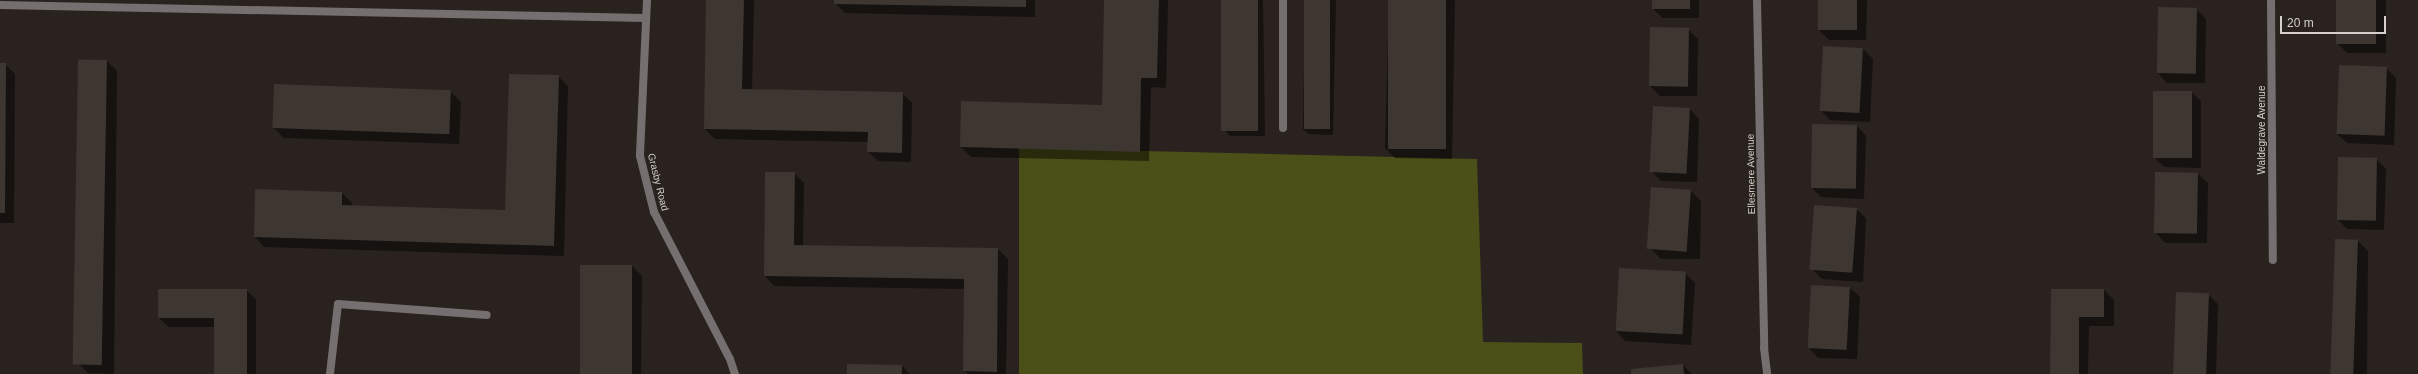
<!DOCTYPE html>
<style>
body{margin:0}
#map{position:relative;width:2418px;height:374px;overflow:hidden;background:#29221e;font-family:Arial,sans-serif}
div>[style]{position:absolute}
.green>*{inset:0;background:#4b4f18}
.shadow>*{inset:0;background:#0007}
.building>*{inset:0;background:#3d3631;transform-origin:0 0}
.lane>*{height:8px;margin:-4px;padding:0 4px;transform-origin:4px;border-radius:4px;background:#75706f}
.street>*{height:8px;margin:-4px;padding:0 4px;transform-origin:4px;border-radius:4px;background:#75706f}
span{translate:-50% -50%;white-space:nowrap;text-align:center;line-height:1.15;-webkit-text-stroke:3px #29221e;paint-order:stroke}
.street-label{font-size:10px;color:#d5d0cd}
.scale{position:absolute;left:2280px;top:16px;width:106px;height:18px;box-sizing:border-box;border:2px solid #d5d0cd;border-top:0;padding-left:5px;font-size:12px;line-height:14px;white-space:nowrap;color:#d5d0cd;-webkit-text-stroke:3px #29221e;paint-order:stroke}
</style>
<div id="map">
<div class="green">
<i style="clip-path:polygon(1019px 148px,1477px 159px,1483px 342px,1582px 343px,1583px 374px,1019px 374px)"></i>
</div>
<div class="shadow">
<i style="clip-path:polygon(707px 0,754px 0,752px 90px,902px 93px,912px 103px,911px 162px,878px 161px,868px 152px,869px 142px,715px 139px,705px 129px)"></i>
<i style="clip-path:polygon(835px 0,1035px 0,1035px 17px,845px 13px,835px 3px)"></i>
<i style="clip-path:polygon(1105px 0,1168px 0,1166px 88px,1151px 87px,1149px 161px,971px 157px,961px 147px,1103px 106px)"></i>
<i style="clip-path:polygon(1222px 0,1263px 0,1265px 136px,1230px 136px,1225px 131px)"></i>
<i style="clip-path:polygon(1305px 0,1336px 0,1333px 135px,1309px 134px,1303px 129px)"></i>
<i style="clip-path:polygon(1389px 0,1455px 0,1452px 159px,1395px 158px,1385px 148px)"></i>
<i style="clip-path:polygon(1653px 0,1699px 0,1699px 18px,1663px 18px,1653px 9px)"></i>
<i style="clip-path:polygon(1819px 0,1867px 0,1866px 40px,1829px 40px,1819px 30px)"></i>
<i style="clip-path:polygon(2337px 0,2386px 0,2386px 53px,2347px 53px,2337px 43px)"></i>
<i style="clip-path:polygon(2196px 9px,2206px 19px,2205px 83px,2167px 83px,2158px 73px)"></i>
<i style="clip-path:polygon(1688px 29px,1698px 39px,1697px 96px,1660px 96px,1650px 86px)"></i>
<i style="clip-path:polygon(1863px 49px,1873px 59px,1870px 122px,1830px 120px,1820px 110px)"></i>
<i style="clip-path:polygon(107px 61px,117px 71px,114px 374px,88px 373px,78px 363px,79px 62px)"></i>
<i style="clip-path:polygon(0 64px,5px 64px,15px 74px,14px 223px,0 223px)"></i>
<i style="clip-path:polygon(2386px 68px,2396px 78px,2394px 145px,2347px 143px,2337px 134px)"></i>
<i style="clip-path:polygon(558px 76px,568px 86px,564px 256px,264px 247px,255px 237px,342px 193px,352px 203px,352px 207px,506px 211px)"></i>
<i style="clip-path:polygon(275px 85px,451px 92px,461px 102px,459px 144px,284px 138px,274px 128px)"></i>
<i style="clip-path:polygon(2191px 92px,2201px 101px,2201px 168px,2164px 167px,2155px 158px)"></i>
<i style="clip-path:polygon(1690px 109px,1699px 119px,1697px 182px,1661px 181px,1651px 171px)"></i>
<i style="clip-path:polygon(1857px 126px,1866px 136px,1864px 199px,1821px 197px,1811px 187px)"></i>
<i style="clip-path:polygon(2376px 159px,2386px 169px,2384px 230px,2347px 229px,2337px 219px)"></i>
<i style="clip-path:polygon(766px 173px,794px 173px,804px 183px,803px 246px,998px 249px,1008px 259px,1006px 374px,968px 374px,964px 370px,965px 289px,774px 286px,765px 276px)"></i>
<i style="clip-path:polygon(2156px 173px,2198px 174px,2208px 183px,2207px 243px,2165px 243px,2156px 233px)"></i>
<i style="clip-path:polygon(1652px 188px,1691px 191px,1701px 201px,1700px 259px,1661px 259px,1651px 249px)"></i>
<i style="clip-path:polygon(1856px 209px,1866px 218px,1863px 282px,1822px 279px,1812px 269px)"></i>
<i style="clip-path:polygon(2358px 241px,2368px 251px,2367px 374px,2335px 374px)"></i>
<i style="clip-path:polygon(632px 266px,642px 276px,641px 374px,581px 374px)"></i>
<i style="clip-path:polygon(1685px 273px,1695px 283px,1691px 345px,1625px 341px,1616px 331px)"></i>
<i style="clip-path:polygon(1850px 288px,1860px 297px,1857px 359px,1818px 358px,1809px 348px)"></i>
<i style="clip-path:polygon(246px 290px,256px 299px,256px 374px,215px 374px,215px 327px,169px 327px,159px 318px)"></i>
<i style="clip-path:polygon(2052px 290px,2104px 290px,2114px 300px,2114px 326px,2089px 326px,2088px 374px,2051px 374px)"></i>
<i style="clip-path:polygon(2208px 294px,2218px 304px,2216px 374px,2174px 374px)"></i>
<i style="clip-path:polygon(848px 365px,902px 366px,910px 374px,848px 374px)"></i>
<i style="clip-path:polygon(1683px 365px,1692px 374px,1632px 374px)"></i>
</div>
<div class="building">
<i style="clip-path:polygon(706px 0,744px 0,742px 89px,903px 92px,902px 153px,867px 152px,868px 132px,704px 129px)"></i>
<i style="clip-path:polygon(834px 0,1026px 0,1026px 7px,834px 4px)"></i>
<i style="clip-path:polygon(1104px 0,1159px 0,1157px 78px,1141px 78px,1140px 152px,960px 147px,961px 101px,1102px 105px)"></i>
<i style="left:1221px;top:0;width:37px;height:131px"></i>
<i style="left:1304px;top:0;width:26px;height:129px"></i>
<i style="left:1388px;top:0;width:58px;height:149px"></i>
<i style="left:1652px;top:0;width:38px;height:9px"></i>
<i style="left:1818px;top:0;width:39px;height:30px"></i>
<i style="left:2336px;top:0;width:40px;height:44px"></i>
<i style="left:2158px;top:7px;width:39px;height:66px;rotate:1deg"></i>
<i style="left:1650px;top:27px;width:39px;height:59px;rotate:1deg"></i>
<i style="left:1823px;top:46px;width:40px;height:65px;rotate:3deg"></i>
<i style="left:107px;top:60px;width:305px;height:29px;rotate:91deg"></i>
<i style="clip-path:polygon(0 63px,6px 63px,5px 213px,0 213px)"></i>
<i style="left:2339px;top:65px;width:48px;height:69px;rotate:2deg"></i>
<i style="clip-path:polygon(509px 74px,559px 75px,554px 246px,254px 237px,255px 189px,342px 192px,342px 205px,505px 210px)"></i>
<i style="left:274px;top:84px;width:177px;height:44px;rotate:2deg"></i>
<i style="left:2153px;top:91px;width:39px;height:67px"></i>
<i style="left:1653px;top:106px;width:37px;height:66px;rotate:3deg"></i>
<i style="left:1812px;top:124px;width:45px;height:64px;rotate:1deg"></i>
<i style="left:2338px;top:157px;width:39px;height:63px;rotate:1deg"></i>
<i style="clip-path:polygon(765px 172px,795px 172px,794px 245px,998px 248px,997px 372px,963px 371px,964px 279px,764px 276px)"></i>
<i style="left:2155px;top:172px;width:43px;height:61px;rotate:1deg"></i>
<i style="left:1651px;top:187px;width:40px;height:62px;rotate:4deg"></i>
<i style="left:1814px;top:205px;width:43px;height:65px;rotate:4deg"></i>
<i style="left:2335px;top:239px;width:23px;height:135px;rotate:2deg"></i>
<i style="left:580px;top:265px;width:52px;height:109px"></i>
<i style="left:1619px;top:268px;width:67px;height:63px;rotate:3deg"></i>
<i style="left:1811px;top:285px;width:39px;height:63px;rotate:3deg"></i>
<i style="clip-path:polygon(158px 289px,247px 289px,247px 374px,214px 374px,214px 318px,158px 318px)"></i>
<i style="clip-path:polygon(2051px 289px,2104px 289px,2104px 317px,2079px 317px,2079px 374px,2050px 374px)"></i>
<i style="left:2176px;top:292px;width:33px;height:82px;rotate:2deg"></i>
<i style="left:847px;top:364px;width:55px;height:10px;rotate:1deg"></i>
<i style="clip-path:polygon(1683px 364px,1684px 374px,1631px 374px,1631px 369px)"></i>
</div>
<div class="lane">
<i style="left:330px;top:374px;width:70px;rotate:-83.5deg"></i>
<i style="left:338px;top:304px;width:149px;rotate:4.2deg"></i>
</div>
<div class="street">
<i style="left:647px;top:0;width:156px;rotate:92.6deg"></i>
<i style="left:640px;top:156px;width:58px;rotate:76deg"></i>
<i style="left:654px;top:212px;width:165px;rotate:62.7deg"></i>
<i style="left:730px;top:359px;width:16px;rotate:72deg"></i>
<i style="left:1757px;top:0;width:348px;rotate:88.8deg"></i>
<i style="left:1764px;top:348px;width:26px;rotate:83deg"></i>
<i style="left:2271px;top:0;width:260px;rotate:89.6deg"></i>
<i style="left:0;top:5px;width:646px;rotate:1.15deg"></i>
<i style="left:1283px;top:128px;width:128px;rotate:-90deg"></i>
</div>
<div class="street-label">
<span style="left:2262px;top:130px;rotate:-90deg">Waldegrave Avenue</span>
<span style="left:1751px;top:174px;rotate:-91deg">Ellesmere Avenue</span>
<span style="left:658px;top:182px;rotate:76deg">Grasby Road</span>
</div>
<div class="scale">20 m</div>
</div>
